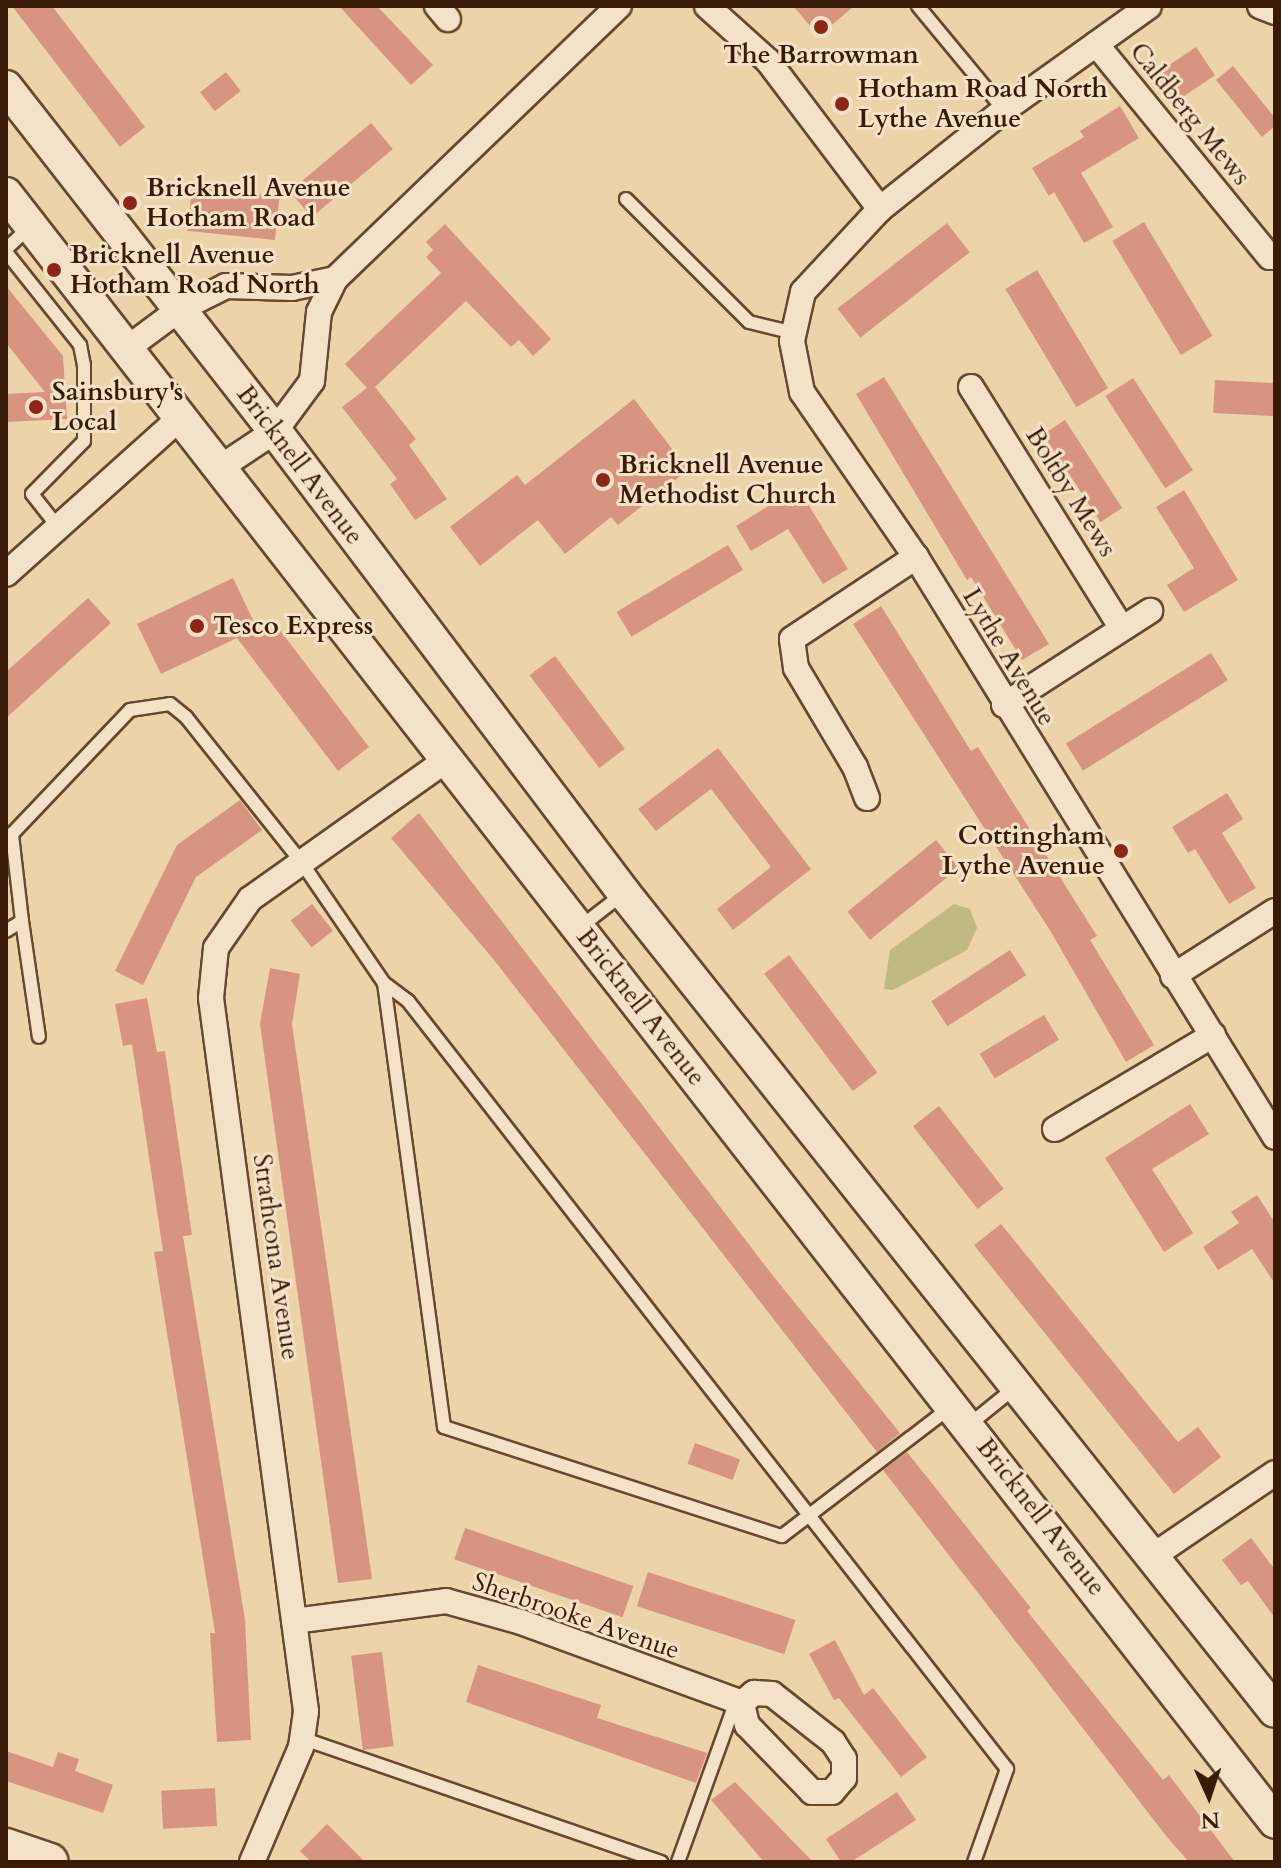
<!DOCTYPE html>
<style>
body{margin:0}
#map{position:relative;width:1281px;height:1868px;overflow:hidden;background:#ecd3a9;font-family:Cardo,serif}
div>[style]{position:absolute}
.green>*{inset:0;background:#c0ba82}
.building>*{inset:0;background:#d79581;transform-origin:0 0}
.roads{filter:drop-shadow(2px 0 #65482f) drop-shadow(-2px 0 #65482f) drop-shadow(0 2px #65482f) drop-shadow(0 -2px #65482f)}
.service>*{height:12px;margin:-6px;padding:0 6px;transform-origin:6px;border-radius:6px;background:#f3e2c7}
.minor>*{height:24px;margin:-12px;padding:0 12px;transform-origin:12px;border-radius:12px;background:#f3e2c7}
.tertiary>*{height:32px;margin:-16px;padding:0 16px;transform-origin:16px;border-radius:16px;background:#f3e2c7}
.secondary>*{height:36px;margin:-18px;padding:0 18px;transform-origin:18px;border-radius:18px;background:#f3e2c7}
.dots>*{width:22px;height:22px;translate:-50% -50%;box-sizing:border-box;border:4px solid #f3e2c7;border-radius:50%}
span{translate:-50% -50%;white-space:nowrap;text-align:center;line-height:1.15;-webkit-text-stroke:6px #f3e2c7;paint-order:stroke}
.poi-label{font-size:26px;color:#381a06;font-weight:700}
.left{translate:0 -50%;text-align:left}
.right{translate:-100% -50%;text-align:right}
.street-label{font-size:26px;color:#381a06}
.frame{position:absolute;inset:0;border:8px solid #381a06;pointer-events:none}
.north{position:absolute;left:1169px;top:1756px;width:80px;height:80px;-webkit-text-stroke:6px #f3e2c7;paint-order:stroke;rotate:177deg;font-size:22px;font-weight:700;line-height:32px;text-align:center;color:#381a06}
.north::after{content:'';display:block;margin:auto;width:28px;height:36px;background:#381a06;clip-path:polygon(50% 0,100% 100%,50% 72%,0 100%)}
</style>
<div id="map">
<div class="green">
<i style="clip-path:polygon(954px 904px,970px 909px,977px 928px,967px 950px,893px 990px,884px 989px,890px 950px)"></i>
</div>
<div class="building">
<i style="clip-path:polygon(12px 6px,52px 6px,145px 127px,120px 147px)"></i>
<i style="clip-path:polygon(339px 6px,377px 6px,433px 65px,411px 85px)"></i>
<i style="clip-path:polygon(793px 6px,854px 6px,819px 36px)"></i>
<i style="left:1196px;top:47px;width:34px;height:51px;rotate:56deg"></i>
<i style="clip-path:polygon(1233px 66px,1275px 118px,1275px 126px,1262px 137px,1216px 80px)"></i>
<i style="left:226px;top:72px;width:24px;height:33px;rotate:52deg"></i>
<i style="clip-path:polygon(1120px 106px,1139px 138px,1081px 173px,1113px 227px,1084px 243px,1054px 192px,1049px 196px,1032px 168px,1084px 137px,1080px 131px)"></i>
<i style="left:371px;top:123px;width:34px;height:106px;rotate:50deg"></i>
<i style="left:192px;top:187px;width:88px;height:44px;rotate:6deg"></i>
<i style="left:1144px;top:222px;width:133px;height:37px;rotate:59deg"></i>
<i style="left:947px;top:223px;width:37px;height:139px;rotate:52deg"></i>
<i style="clip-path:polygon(445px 224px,551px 339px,533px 356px,519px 340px,511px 347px,466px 301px,375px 387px,416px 439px,409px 445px,447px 499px,415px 520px,390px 484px,397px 479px,342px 407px,367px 388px,345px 364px,441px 273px,426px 257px,433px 250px,426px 242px)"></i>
<i style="left:1037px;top:270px;width:138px;height:37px;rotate:59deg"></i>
<i style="clip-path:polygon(6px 286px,63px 356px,67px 419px,6px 422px,6px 394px,45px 392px,6px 343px)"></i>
<i style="clip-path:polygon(884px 377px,1049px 644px,1022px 660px,971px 577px,967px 580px,856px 394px)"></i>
<i style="left:1133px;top:378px;width:110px;height:33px;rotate:57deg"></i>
<i style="left:1215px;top:380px;width:60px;height:33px;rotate:3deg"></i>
<i style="clip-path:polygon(634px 399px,688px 470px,618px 525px,611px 517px,565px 554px,538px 520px,480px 566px,450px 527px,517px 475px,525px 485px)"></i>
<i style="left:1065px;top:420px;width:105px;height:26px;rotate:57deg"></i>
<i style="clip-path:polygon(798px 488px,848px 569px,823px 584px,788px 529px,751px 551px,736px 526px)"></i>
<i style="clip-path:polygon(1184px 490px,1238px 580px,1184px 612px,1167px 585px,1194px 568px,1156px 507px)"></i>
<i style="left:728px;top:545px;width:29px;height:130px;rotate:59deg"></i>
<i style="clip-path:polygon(233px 578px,261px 637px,276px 625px,369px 747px,338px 771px,237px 638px,161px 674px,137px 624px)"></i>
<i style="clip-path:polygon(88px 598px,111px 623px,6px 718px,6px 672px)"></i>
<i style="clip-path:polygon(881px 606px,971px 751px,978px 747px,1097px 936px,1090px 940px,1154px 1045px,1126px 1062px,1051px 932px,853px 624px)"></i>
<i style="left:1211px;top:653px;width:32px;height:171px;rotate:58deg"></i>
<i style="left:555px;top:656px;width:116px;height:32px;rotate:53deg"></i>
<i style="clip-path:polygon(718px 748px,811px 869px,733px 930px,717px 909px,771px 867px,711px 789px,656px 831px,638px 809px)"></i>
<i style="clip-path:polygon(1227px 793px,1243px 819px,1222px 833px,1256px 888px,1229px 904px,1195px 849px,1188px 853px,1172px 827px)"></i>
<i style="clip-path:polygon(240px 800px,262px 830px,196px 877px,143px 985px,115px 971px,177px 845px)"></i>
<i style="clip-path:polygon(419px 813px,770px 1272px,900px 1433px,877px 1452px,494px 960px,391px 838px)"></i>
<i style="left:936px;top:840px;width:36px;height:114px;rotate:51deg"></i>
<i style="left:312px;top:904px;width:34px;height:27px;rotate:52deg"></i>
<i style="left:1010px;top:950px;width:30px;height:94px;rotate:57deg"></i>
<i style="left:789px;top:955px;width:147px;height:31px;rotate:53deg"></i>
<i style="clip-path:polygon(270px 968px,300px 974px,292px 1024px,372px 1579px,338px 1583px,260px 1024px)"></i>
<i style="clip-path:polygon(147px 998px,157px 1052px,165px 1051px,192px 1235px,183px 1236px,245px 1620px,251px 1740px,217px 1742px,210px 1633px,215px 1633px,154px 1252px,163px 1251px,132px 1044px,123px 1046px,115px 1004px)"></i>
<i style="left:1044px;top:1015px;width:29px;height:75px;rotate:59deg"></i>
<i style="clip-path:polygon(1190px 1104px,1209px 1134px,1152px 1169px,1193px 1233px,1164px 1252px,1105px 1158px)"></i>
<i style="left:939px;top:1106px;width:105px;height:33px;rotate:52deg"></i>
<i style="clip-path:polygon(1257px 1195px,1275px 1223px,1275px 1284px,1252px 1249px,1218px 1270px,1203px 1247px,1239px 1223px,1231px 1212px)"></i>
<i style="clip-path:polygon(1001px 1224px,1178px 1442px,1198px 1427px,1221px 1457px,1174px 1494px,974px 1245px)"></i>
<i style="left:695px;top:1443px;width:48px;height:22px;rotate:20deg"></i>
<i style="clip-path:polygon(907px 1452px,1031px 1608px,1027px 1611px,1048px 1637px,1163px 1780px,1169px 1775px,1235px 1862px,1189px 1862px,1167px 1837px,883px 1470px)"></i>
<i style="left:465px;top:1528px;width:178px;height:33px;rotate:19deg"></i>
<i style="clip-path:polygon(1251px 1538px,1275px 1570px,1275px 1618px,1248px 1581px,1241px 1585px,1222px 1560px)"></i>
<i style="left:648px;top:1572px;width:155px;height:36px;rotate:18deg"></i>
<i style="clip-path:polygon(835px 1640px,864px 1695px,873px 1688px,927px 1757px,901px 1777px,839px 1698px,834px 1700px,809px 1654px)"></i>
<i style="left:382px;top:1652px;width:95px;height:31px;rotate:83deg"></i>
<i style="clip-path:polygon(478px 1665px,601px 1705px,597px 1718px,707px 1753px,696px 1783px,466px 1702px)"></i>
<i style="clip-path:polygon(6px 1751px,53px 1767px,58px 1752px,79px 1759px,75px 1771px,113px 1785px,103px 1813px,6px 1781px)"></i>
<i style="clip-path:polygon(735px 1782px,782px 1830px,813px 1862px,764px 1862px,711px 1800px)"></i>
<i style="left:215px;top:1788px;width:38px;height:54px;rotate:87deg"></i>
<i style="clip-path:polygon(897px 1792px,916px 1820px,851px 1862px,841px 1862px,826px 1839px)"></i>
<i style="clip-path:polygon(327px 1824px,365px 1862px,311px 1862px,300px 1851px)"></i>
</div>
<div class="roads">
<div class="service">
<i style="left:918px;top:6px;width:135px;rotate:50.4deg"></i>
<i style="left:626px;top:199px;width:174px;rotate:45deg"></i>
<i style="left:749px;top:322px;width:46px;rotate:13.7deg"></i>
<i style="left:6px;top:249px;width:33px;rotate:-43deg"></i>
<i style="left:6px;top:252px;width:119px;rotate:51.5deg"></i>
<i style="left:80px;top:345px;width:20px;rotate:79deg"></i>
<i style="left:84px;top:365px;width:76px;rotate:90deg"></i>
<i style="left:84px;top:441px;width:74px;rotate:134.5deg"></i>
<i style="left:32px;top:494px;width:42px;rotate:51.8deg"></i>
<i style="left:22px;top:921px;width:117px;rotate:81.7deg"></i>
<i style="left:579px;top:928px;width:57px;rotate:-37.9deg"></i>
<i style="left:6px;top:931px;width:19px;rotate:-32deg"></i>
<i style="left:22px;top:921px;width:88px;rotate:-96.6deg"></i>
<i style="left:12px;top:834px;width:171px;rotate:-46.4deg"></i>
<i style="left:130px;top:710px;width:40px;rotate:-8.5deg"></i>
<i style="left:170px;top:704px;width:21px;rotate:39deg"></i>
<i style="left:186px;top:717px;width:186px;rotate:51.5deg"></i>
<i style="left:302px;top:863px;width:145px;rotate:55.7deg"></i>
<i style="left:384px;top:983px;width:448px;rotate:82.3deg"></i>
<i style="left:444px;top:1427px;width:355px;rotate:17.9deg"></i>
<i style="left:782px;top:1536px;width:213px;rotate:-37.4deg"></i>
<i style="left:384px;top:983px;width:30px;rotate:37deg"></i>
<i style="left:408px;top:1001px;width:974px;rotate:52.05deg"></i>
<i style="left:1007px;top:1769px;width:99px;rotate:109.5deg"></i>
<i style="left:970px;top:1424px;width:60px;rotate:-39deg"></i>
<i style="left:304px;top:1739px;width:378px;rotate:19deg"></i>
<i style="left:678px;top:1862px;width:171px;rotate:-70.2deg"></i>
</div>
<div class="minor">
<i style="left:437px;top:6px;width:17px;rotate:50deg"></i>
<i style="left:707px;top:6px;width:82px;rotate:42deg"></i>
<i style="left:768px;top:61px;width:186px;rotate:52.9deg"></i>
<i style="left:880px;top:209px;width:159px;rotate:-38.6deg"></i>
<i style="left:1004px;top:110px;width:178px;rotate:-35.6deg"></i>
<i style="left:1260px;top:6px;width:16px;rotate:22deg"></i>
<i style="left:1096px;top:44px;width:275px;rotate:50.8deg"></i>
<i style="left:880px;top:209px;width:113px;rotate:132.9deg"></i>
<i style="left:803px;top:292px;width:50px;rotate:102.7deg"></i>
<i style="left:792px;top:341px;width:52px;rotate:78.9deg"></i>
<i style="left:802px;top:392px;width:201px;rotate:55.4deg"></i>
<i style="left:916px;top:557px;width:682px;rotate:58.24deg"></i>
<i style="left:129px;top:347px;width:64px;rotate:-36.7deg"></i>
<i style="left:180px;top:309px;width:51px;rotate:-26.6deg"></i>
<i style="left:226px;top:286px;width:66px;rotate:1.7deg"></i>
<i style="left:292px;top:288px;width:44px;rotate:-11.8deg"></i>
<i style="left:971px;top:387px;width:283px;rotate:58deg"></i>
<i style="left:221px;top:467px;width:65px;rotate:-33.7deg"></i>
<i style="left:275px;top:431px;width:62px;rotate:-53.5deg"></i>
<i style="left:312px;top:381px;width:69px;rotate:-84.2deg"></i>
<i style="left:319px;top:312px;width:37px;rotate:-64deg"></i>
<i style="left:335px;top:279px;width:394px;rotate:-43.9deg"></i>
<i style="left:6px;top:574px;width:237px;rotate:-41.9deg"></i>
<i style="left:1004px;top:705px;width:174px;rotate:-32.8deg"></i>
<i style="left:867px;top:798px;width:33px;rotate:-111deg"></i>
<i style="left:855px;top:767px;width:115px;rotate:-120.8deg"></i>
<i style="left:796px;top:668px;width:29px;rotate:-98deg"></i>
<i style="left:792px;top:639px;width:149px;rotate:-33.5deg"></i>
<i style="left:1173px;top:976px;width:121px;rotate:-32.5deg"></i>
<i style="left:1055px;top:1129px;width:184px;rotate:-30.7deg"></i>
<i style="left:1150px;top:1558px;width:151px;rotate:-34.2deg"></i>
<i style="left:294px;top:1621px;width:153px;rotate:-7.5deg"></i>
<i style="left:446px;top:1601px;width:78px;rotate:15.6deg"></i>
<i style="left:521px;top:1622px;width:235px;rotate:20.1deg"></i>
<i style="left:742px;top:1703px;width:16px;rotate:-40deg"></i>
<i style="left:754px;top:1693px;width:18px;rotate:3deg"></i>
<i style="left:772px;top:1694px;width:78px;rotate:38.2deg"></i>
<i style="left:833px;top:1742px;width:20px;rotate:57deg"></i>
<i style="left:844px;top:1759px;width:19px;rotate:90deg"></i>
<i style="left:844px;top:1778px;width:18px;rotate:131deg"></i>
<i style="left:832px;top:1792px;width:20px;rotate:180deg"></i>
<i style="left:812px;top:1792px;width:93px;rotate:-134.1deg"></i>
<i style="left:747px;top:1725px;width:23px;rotate:-103deg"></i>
<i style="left:252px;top:1862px;width:125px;rotate:-66.9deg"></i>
<i style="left:301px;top:1747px;width:36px;rotate:-82deg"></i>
<i style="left:306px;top:1711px;width:719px;rotate:-97.59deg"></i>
<i style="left:211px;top:998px;width:50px;rotate:-84.3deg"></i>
<i style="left:216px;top:948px;width:60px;rotate:-55.2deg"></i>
<i style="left:250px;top:899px;width:239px;rotate:-35.3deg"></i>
</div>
<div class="tertiary">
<i style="left:6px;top:87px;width:437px;rotate:52deg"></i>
<i style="left:275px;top:431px;width:579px;rotate:52.93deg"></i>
<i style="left:624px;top:893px;width:1045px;rotate:51.49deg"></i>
<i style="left:6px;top:194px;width:2064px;rotate:52.06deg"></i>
</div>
<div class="secondary">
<i style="left:6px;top:1847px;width:46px;rotate:18.8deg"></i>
</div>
</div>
<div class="dots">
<i style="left:821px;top:27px;background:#8f2418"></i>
<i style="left:842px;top:104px;background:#8f2418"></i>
<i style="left:130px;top:203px;background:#8f2418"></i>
<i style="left:54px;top:270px;background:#8f2418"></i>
<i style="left:36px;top:407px;background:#8f2418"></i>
<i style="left:603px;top:480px;background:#8f2418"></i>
<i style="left:197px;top:626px;background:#8f2418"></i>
<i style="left:1121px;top:851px;background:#8f2418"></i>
</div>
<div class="poi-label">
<span style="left:821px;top:55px">The Barrowman</span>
<span class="left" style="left:858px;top:104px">Hotham Road North<br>Lythe Avenue</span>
<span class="left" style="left:146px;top:203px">Bricknell Avenue<br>Hotham Road</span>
<span class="left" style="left:70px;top:270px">Bricknell Avenue<br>Hotham Road North</span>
<span class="left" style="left:52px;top:407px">Sainsbury's<br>Local</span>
<span class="left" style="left:619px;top:480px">Bricknell Avenue<br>Methodist Church</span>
<span class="left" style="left:213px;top:626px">Tesco Express</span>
<span class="right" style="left:1105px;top:851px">Cottingham<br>Lythe Avenue</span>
</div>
<div class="street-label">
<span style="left:1190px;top:114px;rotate:51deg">Caldberg Mews</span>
<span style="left:300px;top:465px;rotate:53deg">Bricknell Avenue</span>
<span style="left:1071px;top:492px;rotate:58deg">Boltby Mews</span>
<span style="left:1009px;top:657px;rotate:59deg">Lythe Avenue</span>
<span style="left:641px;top:1007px;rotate:52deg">Bricknell Avenue</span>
<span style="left:276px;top:1257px;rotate:82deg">Strathcona Avenue</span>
<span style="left:1041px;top:1517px;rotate:52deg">Bricknell Avenue</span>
<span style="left:576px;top:1616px;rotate:19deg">Sherbrooke Avenue</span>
</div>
<div class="frame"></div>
<div class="north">N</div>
</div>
